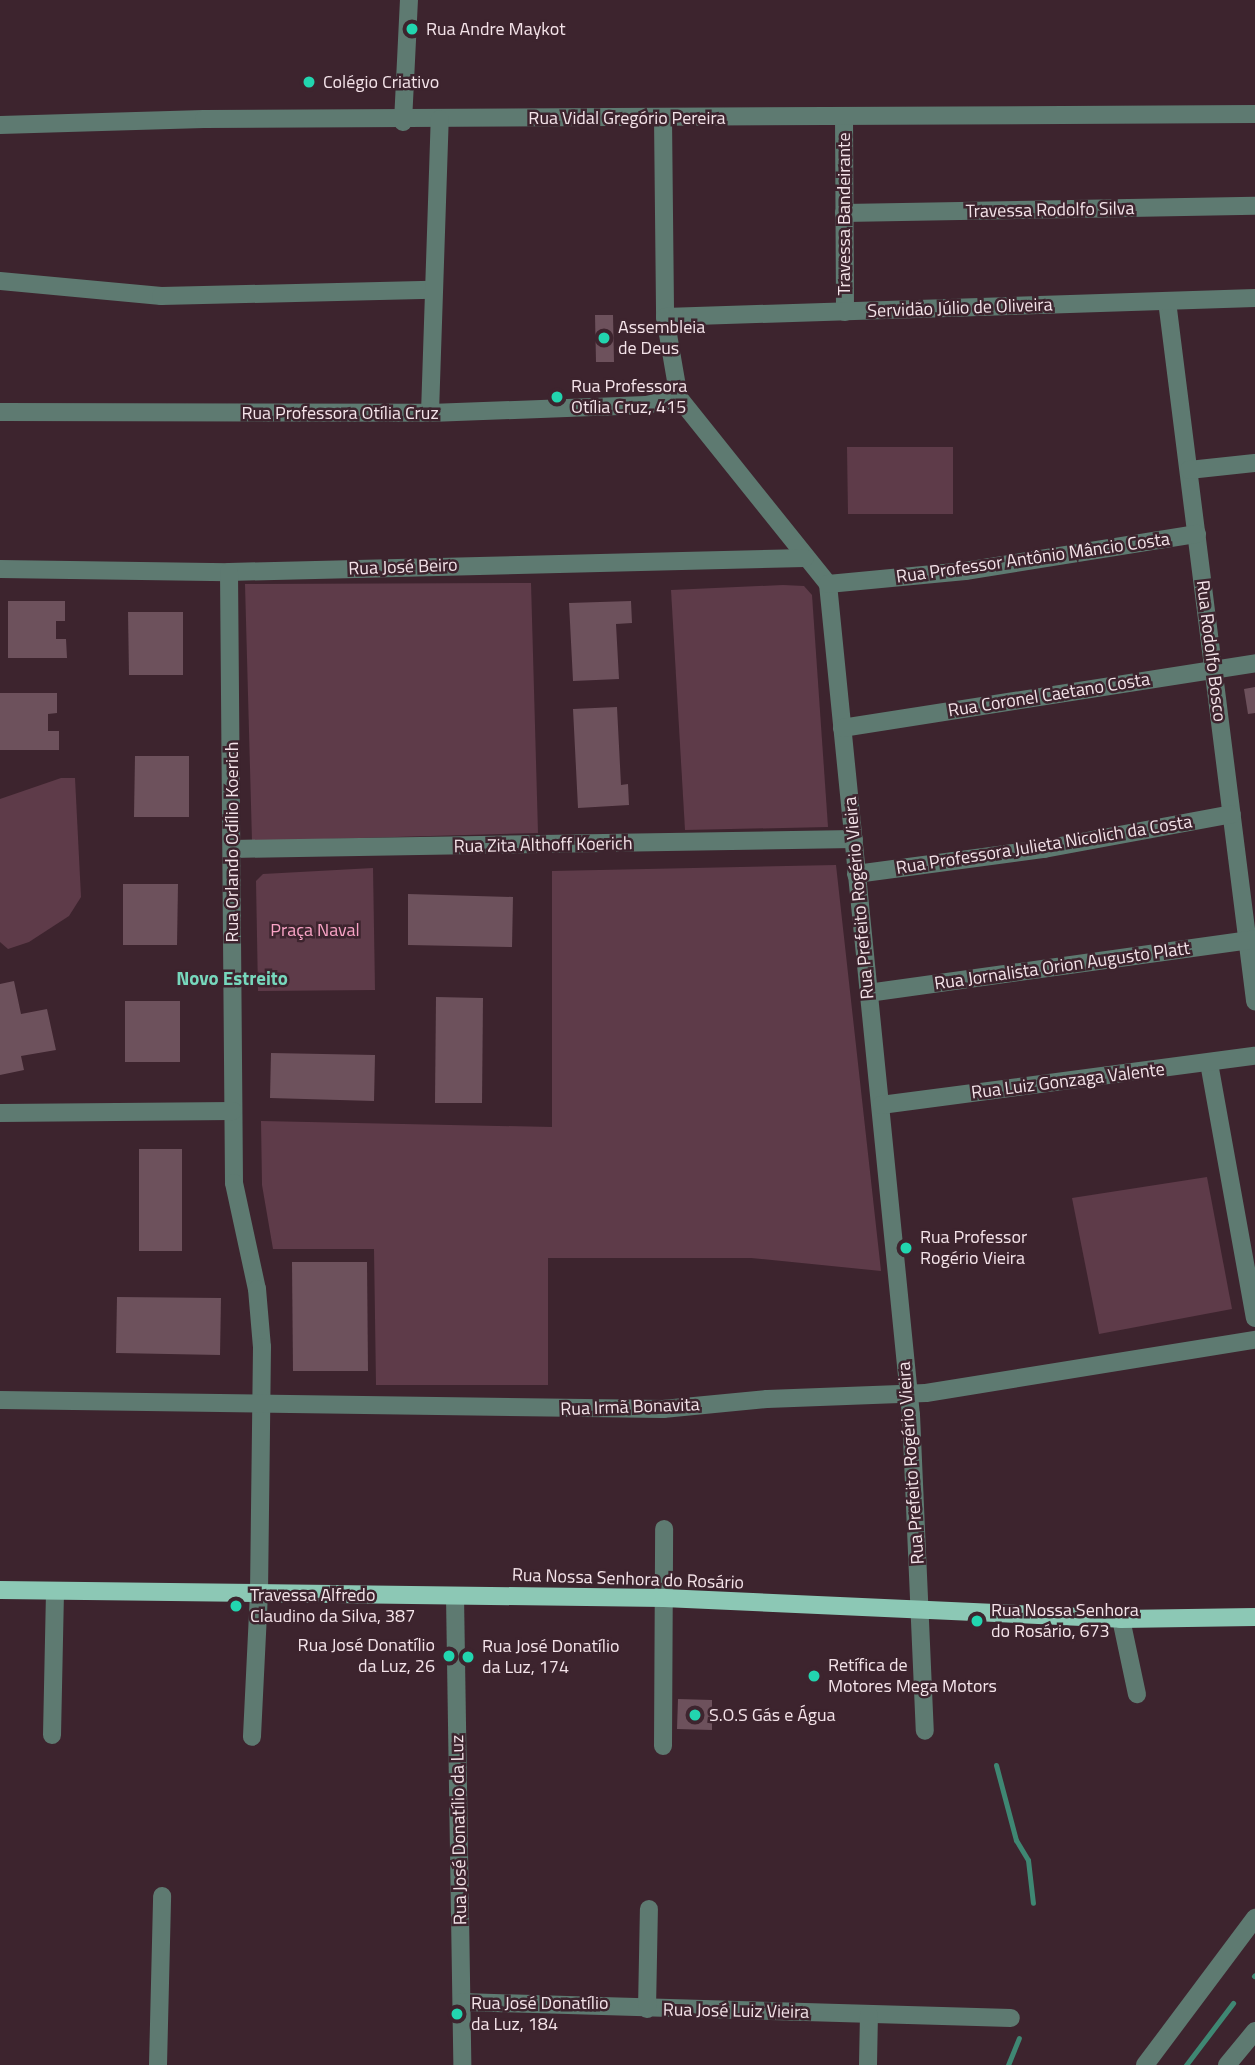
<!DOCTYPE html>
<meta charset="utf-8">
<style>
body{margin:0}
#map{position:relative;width:1255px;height:2065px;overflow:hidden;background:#3d242e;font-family:"Titillium Web",sans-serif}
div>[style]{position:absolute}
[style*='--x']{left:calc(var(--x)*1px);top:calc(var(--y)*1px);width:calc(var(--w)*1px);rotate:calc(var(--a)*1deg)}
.green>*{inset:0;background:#5e3b49}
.stream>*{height:5px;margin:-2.5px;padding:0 2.5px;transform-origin:2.5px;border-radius:2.5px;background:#3f8773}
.building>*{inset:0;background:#6d515c}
.minor>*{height:18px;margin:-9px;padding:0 9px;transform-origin:9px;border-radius:9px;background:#5e7a71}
.major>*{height:18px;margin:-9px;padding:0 9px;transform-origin:9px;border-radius:9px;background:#8cc8b5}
.dots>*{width:19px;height:19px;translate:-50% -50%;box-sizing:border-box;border:4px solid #3d242e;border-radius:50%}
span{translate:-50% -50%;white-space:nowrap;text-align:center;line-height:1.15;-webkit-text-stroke:5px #3d242e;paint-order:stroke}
.poi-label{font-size:18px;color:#f4e3e9}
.left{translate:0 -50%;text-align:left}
.right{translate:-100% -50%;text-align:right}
.street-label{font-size:18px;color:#f4e3e9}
.park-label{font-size:18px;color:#f9a4c6}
.neighbourhood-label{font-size:19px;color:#77d7bc;font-weight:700}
</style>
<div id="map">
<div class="green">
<i style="clip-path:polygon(847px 447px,953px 447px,953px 514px,848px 514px)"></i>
<i style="clip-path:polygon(531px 583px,538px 833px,252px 841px,245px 584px)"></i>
<i style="clip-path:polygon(783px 585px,804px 586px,812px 595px,828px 827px,685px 830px,671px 590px)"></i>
<i style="clip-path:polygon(61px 778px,75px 778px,81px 897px,69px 916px,29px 942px,8px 949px,0 942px,0 799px)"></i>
<i style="clip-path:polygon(836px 865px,881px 1271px,751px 1258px,548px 1258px,548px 1385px,376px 1385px,374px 1249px,273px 1249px,262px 1185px,261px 1121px,552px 1127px,552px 871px)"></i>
<i style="clip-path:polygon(373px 868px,375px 990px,258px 991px,256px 881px,263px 874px)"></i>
<i style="clip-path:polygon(1207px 1177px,1232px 1309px,1099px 1334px,1072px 1198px)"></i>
</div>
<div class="stream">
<i style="--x:996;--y:1765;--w:78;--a:75.1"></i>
<i style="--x:1016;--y:1840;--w:23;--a:59"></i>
<i style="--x:1028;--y:1860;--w:43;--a:83.4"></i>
<i style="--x:1254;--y:1976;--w:1;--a:-45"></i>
<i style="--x:1008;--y:2065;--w:29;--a:-68"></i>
<i style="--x:1186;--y:2065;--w:78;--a:-52.8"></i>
</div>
<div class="building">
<i style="clip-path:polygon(595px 315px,613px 315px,614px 362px,596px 362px)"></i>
<i style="clip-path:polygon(8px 601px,65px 601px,65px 621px,56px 621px,56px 639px,66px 639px,67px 658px,8px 658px)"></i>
<i style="clip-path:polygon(631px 601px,632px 623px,616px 624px,619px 679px,573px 681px,569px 603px)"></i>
<i style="clip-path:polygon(128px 612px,183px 612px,183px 675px,129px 675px)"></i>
<i style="clip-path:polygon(1255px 687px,1255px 713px,1248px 714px,1244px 689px)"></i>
<i style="clip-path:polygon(0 693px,57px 693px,57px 713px,48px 714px,48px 731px,59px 731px,59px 750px,0 750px)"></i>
<i style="clip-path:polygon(617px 707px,621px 785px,628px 784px,629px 805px,578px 808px,573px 709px)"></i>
<i style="clip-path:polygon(135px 756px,189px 756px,189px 817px,134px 817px)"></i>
<i style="clip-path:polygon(123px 884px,178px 884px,177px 945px,123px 945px)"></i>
<i style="clip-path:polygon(408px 894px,513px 897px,512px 947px,408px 945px)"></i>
<i style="clip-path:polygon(14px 981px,21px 1014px,47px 1009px,56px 1050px,21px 1056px,24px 1070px,0 1075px,0 984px)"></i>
<i style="clip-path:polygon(436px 997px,483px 998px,482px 1103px,435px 1103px)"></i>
<i style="clip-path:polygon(125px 1001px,180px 1001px,180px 1062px,125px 1062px)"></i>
<i style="clip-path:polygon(271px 1053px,375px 1055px,374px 1101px,270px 1098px)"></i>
<i style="clip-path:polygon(139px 1149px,182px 1149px,182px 1251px,139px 1251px)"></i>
<i style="clip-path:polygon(292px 1262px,367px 1262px,368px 1371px,293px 1371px)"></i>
<i style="clip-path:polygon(117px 1297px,221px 1298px,220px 1355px,116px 1353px)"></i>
<i style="clip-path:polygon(678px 1699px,712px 1700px,712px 1730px,677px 1729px)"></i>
</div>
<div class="minor">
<i style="--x:844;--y:117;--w:195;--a:89.7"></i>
<i style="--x:663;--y:118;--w:199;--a:89.4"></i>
<i style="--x:665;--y:317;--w:82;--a:80.2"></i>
<i style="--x:679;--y:398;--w:238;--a:51.3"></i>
<i style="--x:828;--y:584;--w:835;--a:84.3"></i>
<i style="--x:911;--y:1415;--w:316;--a:87.5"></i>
<i style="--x:403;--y:122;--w:122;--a:-87.2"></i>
<i style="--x:0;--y:125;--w:204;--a:-1.7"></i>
<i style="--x:204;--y:119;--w:1051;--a:-0.27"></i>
<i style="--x:844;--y:213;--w:411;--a:-1"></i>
<i style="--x:0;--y:281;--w:162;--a:5.3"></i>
<i style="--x:161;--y:296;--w:271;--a:-1.3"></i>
<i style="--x:1167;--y:301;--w:706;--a:82.83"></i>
<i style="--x:665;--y:317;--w:590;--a:-1.84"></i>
<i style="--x:0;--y:412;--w:430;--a:0.1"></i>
<i style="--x:430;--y:413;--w:216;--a:-2.1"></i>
<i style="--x:646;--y:405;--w:34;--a:-12"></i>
<i style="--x:430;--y:413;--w:294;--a:-88.1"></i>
<i style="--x:1189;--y:470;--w:66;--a:-6.1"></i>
<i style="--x:0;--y:569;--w:229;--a:0.8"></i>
<i style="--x:229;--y:572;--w:576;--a:-1.39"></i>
<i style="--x:229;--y:572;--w:611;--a:89.53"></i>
<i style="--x:234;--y:1183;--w:108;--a:77.8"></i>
<i style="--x:257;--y:1289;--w:58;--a:85.1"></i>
<i style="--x:262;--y:1347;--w:246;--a:90.7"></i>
<i style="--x:259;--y:1593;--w:144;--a:92.8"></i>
<i style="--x:828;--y:584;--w:138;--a:-5.4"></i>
<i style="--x:965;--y:571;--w:235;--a:-9.1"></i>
<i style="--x:842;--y:728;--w:418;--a:-8.9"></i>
<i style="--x:232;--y:849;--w:622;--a:-0.92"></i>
<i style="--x:856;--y:874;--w:190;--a:-7.6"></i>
<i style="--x:1044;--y:849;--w:191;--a:-10.5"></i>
<i style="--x:868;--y:993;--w:391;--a:-7.9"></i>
<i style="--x:1209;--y:1063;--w:259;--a:79.8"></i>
<i style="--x:881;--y:1105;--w:377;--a:-7.5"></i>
<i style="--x:0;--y:1113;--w:233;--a:-0.5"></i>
<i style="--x:0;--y:1400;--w:663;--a:0.78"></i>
<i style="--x:663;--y:1409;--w:104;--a:-5.5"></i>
<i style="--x:767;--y:1399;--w:159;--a:-2.2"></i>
<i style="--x:926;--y:1393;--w:333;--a:-9.2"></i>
<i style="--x:455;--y:1596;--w:469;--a:89.1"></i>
<i style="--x:1121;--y:1619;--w:77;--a:78"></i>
<i style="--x:52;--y:1735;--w:144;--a:-88.8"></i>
<i style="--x:663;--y:1746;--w:217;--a:-89.7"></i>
<i style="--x:462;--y:2002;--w:549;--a:1.67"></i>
<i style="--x:647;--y:2009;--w:100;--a:-88.9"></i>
<i style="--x:158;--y:2065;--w:169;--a:-88.6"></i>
<i style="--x:868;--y:2065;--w:50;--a:-88.9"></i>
<i style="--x:1145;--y:2065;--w:184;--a:-53.2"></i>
<i style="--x:1227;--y:2065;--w:44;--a:-50.5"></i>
</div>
<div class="major">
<i style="--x:0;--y:1590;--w:664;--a:0.69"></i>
<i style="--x:664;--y:1598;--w:457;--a:2.6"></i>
<i style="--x:1121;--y:1619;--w:134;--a:-0.9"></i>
</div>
<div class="dots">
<i style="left:412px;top:29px;background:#22d5af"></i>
<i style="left:309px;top:82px;background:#22d5af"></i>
<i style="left:604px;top:338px;background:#22d5af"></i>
<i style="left:557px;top:397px;background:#22d5af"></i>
<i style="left:906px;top:1248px;background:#22d5af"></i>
<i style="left:236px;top:1606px;background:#22d5af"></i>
<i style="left:977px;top:1621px;background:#22d5af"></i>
<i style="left:449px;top:1656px;background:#22d5af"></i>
<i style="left:468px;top:1657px;background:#22d5af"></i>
<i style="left:814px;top:1676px;background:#22d5af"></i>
<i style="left:695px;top:1715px;background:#22d5af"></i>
<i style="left:457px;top:2014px;background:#22d5af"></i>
</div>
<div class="poi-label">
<span class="left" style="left:426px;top:29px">Rua Andre Maykot</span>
<span class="left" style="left:323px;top:82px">Colégio Criativo</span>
<span class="left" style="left:618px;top:338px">Assembleia<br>de Deus</span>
<span class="left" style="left:571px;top:397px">Rua Professora<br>Otília Cruz, 415</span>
<span class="left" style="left:920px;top:1248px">Rua Professor<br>Rogério Vieira</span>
<span class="left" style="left:250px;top:1606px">Travessa Alfredo<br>Claudino da Silva, 387</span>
<span class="left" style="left:991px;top:1621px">Rua Nossa Senhora<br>do Rosário, 673</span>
<span class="right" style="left:435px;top:1656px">Rua José Donatílio<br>da Luz, 26</span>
<span class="left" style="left:482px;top:1657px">Rua José Donatílio<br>da Luz, 174</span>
<span class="left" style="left:828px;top:1676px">Retífica de<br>Motores Mega Motors</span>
<span class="left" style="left:709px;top:1715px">S.O.S Gás e Água</span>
<span class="left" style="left:471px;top:2014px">Rua José Donatílio<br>da Luz, 184</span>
</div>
<div class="street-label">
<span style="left:627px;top:118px">Rua Vidal Gregório Pereira</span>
<span style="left:1050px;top:210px;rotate:-1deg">Travessa Rodolfo Silva</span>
<span style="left:844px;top:214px;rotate:-90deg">Travessa Bandeirante</span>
<span style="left:960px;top:308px;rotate:-2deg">Servidão Júlio de Oliveira</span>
<span style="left:340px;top:413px">Rua Professora Otília Cruz</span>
<span style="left:1033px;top:558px;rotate:-8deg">Rua Professor Antônio Mâncio Costa</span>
<span style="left:403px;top:567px;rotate:-2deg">Rua José Beiro</span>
<span style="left:1211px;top:651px;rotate:83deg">Rua Rodolfo Bosco</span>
<span style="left:1049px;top:695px;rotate:-9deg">Rua Coronel Caetano Costa</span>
<span style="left:232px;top:842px;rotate:-90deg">Rua Orlando Odílio Koerich</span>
<span style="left:543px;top:845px;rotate:-1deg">Rua Zita Althoff Koerich</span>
<span style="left:1044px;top:845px;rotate:-9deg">Rua Professora Julieta Nicolich da Costa</span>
<span style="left:859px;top:898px;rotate:-95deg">Rua Prefeito Rogério Vieira</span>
<span style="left:1062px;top:966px;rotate:-8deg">Rua Jornalista Orion Augusto Platt</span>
<span style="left:1068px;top:1081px;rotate:-7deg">Rua Luiz Gonzaga Valente</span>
<span style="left:630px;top:1407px;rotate:-2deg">Rua Irmã Bonavita</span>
<span style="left:911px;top:1463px;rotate:-94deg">Rua Prefeito Rogério Vieira</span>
<span style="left:628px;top:1579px;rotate:2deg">Rua Nossa Senhora do Rosário</span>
<span style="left:459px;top:1830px;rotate:-91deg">Rua José Donatílio da Luz</span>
<span style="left:736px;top:2011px;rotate:1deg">Rua José Luiz Vieira</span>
</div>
<div class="park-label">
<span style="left:315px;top:930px">Praça Naval</span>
</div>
<div class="neighbourhood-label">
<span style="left:232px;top:978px">Novo Estreito</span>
</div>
</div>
